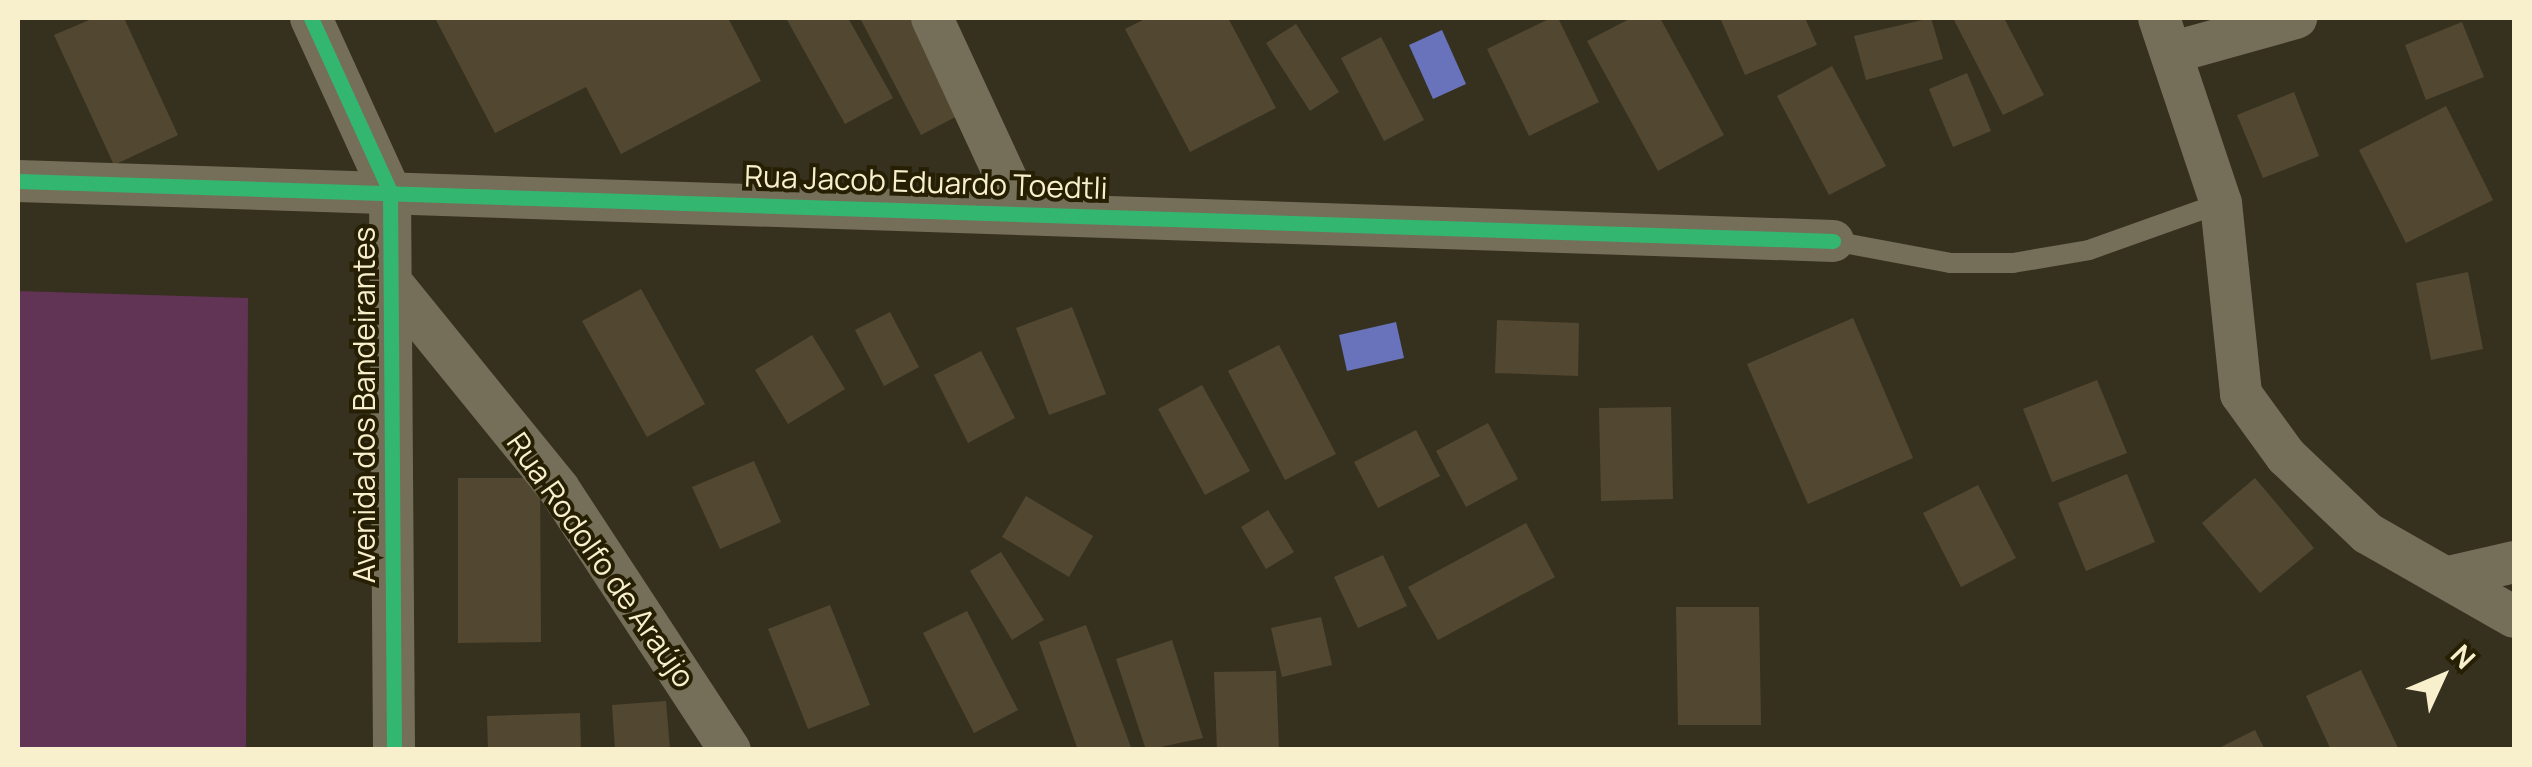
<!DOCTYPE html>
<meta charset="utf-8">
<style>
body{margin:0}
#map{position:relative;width:2532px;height:767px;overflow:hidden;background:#36311e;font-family:Manrope,sans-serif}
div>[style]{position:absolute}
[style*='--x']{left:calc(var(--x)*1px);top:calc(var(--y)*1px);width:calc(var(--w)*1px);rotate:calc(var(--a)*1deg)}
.green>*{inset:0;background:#613355}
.water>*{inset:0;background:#6873bb}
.building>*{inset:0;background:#524832}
.lane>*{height:20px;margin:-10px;padding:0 10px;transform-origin:10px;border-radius:10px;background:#756f59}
.street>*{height:42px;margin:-21px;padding:0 21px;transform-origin:21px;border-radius:21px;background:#756f59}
.cycleway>*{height:15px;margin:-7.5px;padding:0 7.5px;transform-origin:7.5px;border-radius:7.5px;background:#33b770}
span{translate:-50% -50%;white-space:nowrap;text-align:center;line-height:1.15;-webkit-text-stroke:8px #261f03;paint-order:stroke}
.street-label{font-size:30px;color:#f8efcd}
.frame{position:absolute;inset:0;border:20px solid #f8efcd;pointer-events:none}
.north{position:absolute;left:2392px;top:627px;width:100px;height:100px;-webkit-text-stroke:8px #261f03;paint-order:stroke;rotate:46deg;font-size:28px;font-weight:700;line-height:40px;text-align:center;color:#f8efcd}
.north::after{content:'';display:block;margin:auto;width:35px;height:45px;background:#f8efcd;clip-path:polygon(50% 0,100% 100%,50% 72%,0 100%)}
</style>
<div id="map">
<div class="green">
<i style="clip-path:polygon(18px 291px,248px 298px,246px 749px,18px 749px)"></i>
</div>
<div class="water">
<i style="clip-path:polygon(1442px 30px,1466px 84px,1433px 99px,1409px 45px)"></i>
<i style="clip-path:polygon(1396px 322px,1404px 358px,1347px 371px,1339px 335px)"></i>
</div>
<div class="building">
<i style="clip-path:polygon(94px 18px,124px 18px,178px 135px,114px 165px,54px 35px)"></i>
<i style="clip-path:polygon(435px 18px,728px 18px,761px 81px,621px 154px,586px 87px,495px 133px)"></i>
<i style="clip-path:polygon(786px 18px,848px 18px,893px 98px,845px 124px)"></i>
<i style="clip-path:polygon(860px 18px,916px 18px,965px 112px,921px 135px)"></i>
<i style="clip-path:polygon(1147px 18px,1228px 18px,1276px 108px,1190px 152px,1125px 29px)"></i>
<i style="clip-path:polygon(1551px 18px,1558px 18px,1599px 102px,1529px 136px,1487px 49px)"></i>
<i style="clip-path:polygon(1631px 18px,1660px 18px,1724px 135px,1658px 171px,1587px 41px)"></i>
<i style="clip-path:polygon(1720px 18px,1805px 18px,1817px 45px,1745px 75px)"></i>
<i style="clip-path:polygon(1931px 18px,1943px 59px,1866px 80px,1854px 36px)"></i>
<i style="clip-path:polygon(1953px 18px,2004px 18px,2044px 95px,2003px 115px)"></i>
<i style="clip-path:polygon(2462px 22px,2484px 77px,2426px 100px,2405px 45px)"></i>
<i style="clip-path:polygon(1296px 24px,1339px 92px,1310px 111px,1266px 43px)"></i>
<i style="clip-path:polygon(1381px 37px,1424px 120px,1384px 141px,1341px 58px)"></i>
<i style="clip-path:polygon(1832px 66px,1886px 166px,1829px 195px,1777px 96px)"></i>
<i style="clip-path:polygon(1967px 73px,1991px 131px,1953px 147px,1929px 89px)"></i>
<i style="clip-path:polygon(2294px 92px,2319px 156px,2263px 178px,2237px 115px)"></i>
<i style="clip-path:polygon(2446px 106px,2493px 200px,2406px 243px,2359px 150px)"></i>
<i style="clip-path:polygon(2468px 272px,2483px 349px,2431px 360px,2416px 283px)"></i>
<i style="clip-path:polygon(641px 289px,705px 404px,647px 437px,582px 321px)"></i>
<i style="clip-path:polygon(1072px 307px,1106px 394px,1049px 415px,1016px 328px)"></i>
<i style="clip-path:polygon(890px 312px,919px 367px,884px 386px,855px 330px)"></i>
<i style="clip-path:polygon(1853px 318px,1913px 458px,1808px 504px,1747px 364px)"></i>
<i style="clip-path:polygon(1497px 320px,1579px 323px,1578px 376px,1495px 373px)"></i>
<i style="clip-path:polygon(812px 335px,845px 389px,788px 424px,755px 370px)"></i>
<i style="clip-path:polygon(1279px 345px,1336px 454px,1285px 480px,1228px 371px)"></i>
<i style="clip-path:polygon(981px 351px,1015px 418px,968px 443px,934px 375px)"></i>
<i style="clip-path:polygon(2097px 380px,2127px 453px,2052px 482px,2023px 409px)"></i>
<i style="clip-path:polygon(1202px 385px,1250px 471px,1205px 495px,1158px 409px)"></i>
<i style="clip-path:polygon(1671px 407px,1673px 499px,1601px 501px,1599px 408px)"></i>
<i style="clip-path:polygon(1488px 423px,1518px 479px,1466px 507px,1436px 451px)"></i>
<i style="clip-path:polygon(1416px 430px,1440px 476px,1378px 508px,1354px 462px)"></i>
<i style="clip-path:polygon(754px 461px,781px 522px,720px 549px,692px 487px)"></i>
<i style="clip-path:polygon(2127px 474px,2155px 542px,2086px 571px,2058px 503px)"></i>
<i style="clip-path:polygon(458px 478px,540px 478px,541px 642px,458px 643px)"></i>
<i style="clip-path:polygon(2255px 478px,2314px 548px,2260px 593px,2202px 523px)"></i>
<i style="clip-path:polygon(1978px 485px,2016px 558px,1961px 587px,1923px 513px)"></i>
<i style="clip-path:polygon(1026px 496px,1093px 536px,1069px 577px,1002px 537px)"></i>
<i style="clip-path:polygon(1268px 510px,1294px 552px,1266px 569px,1241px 527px)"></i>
<i style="clip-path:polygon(1526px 523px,1555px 577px,1438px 640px,1408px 587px)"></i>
<i style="clip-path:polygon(1001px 552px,1044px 620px,1012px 640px,970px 571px)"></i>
<i style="clip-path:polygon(1383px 555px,1407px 606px,1358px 628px,1334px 577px)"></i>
<i style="clip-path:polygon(830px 605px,870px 705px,808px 729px,768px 629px)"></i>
<i style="clip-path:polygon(1676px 607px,1759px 607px,1761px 725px,1678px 725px)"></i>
<i style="clip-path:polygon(967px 611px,1018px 710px,974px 733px,923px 633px)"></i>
<i style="clip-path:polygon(1321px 617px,1332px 665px,1282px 677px,1271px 628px)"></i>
<i style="clip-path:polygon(1086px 625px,1132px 750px,1078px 750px,1039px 642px)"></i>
<i style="clip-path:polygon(1172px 640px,1203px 738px,1146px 750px,1116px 659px)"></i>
<i style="clip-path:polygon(2361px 670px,2399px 750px,2331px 750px,2306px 696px)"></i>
<i style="clip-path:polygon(1276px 671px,1279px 750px,1217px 750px,1214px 672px)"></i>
<i style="clip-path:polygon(666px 701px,670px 750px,615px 750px,612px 705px)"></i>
<i style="clip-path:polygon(580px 713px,581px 750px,488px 750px,487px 716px)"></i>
<i style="clip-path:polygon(2255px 730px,2265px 750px,2215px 750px)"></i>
</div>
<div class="lane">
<i style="--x:1833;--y:241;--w:119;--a:10.6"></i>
<i style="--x:1950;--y:263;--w:63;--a:0"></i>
<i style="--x:2013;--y:263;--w:77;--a:-9.7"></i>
<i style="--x:2089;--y:250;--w:140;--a:-19.6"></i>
</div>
<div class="street">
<i style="--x:311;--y:18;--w:190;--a:65.5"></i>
<i style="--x:390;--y:191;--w:559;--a:89.59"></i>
<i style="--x:932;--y:18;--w:215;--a:65.2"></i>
<i style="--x:2159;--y:18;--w:195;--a:71.5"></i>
<i style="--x:2221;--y:203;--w:192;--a:84"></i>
<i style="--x:2241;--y:394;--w:77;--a:54"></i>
<i style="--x:2286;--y:456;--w:112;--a:43.5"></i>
<i style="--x:2367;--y:533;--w:169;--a:29.7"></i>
<i style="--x:2174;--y:52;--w:127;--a:-15.6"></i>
<i style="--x:18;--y:181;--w:1816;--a:1.89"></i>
<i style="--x:391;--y:282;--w:267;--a:50.9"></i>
<i style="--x:559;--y:489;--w:312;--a:56.8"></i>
<i style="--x:2449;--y:577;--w:67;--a:-13"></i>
</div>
<div class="cycleway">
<i style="--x:311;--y:18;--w:190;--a:65.5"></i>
<i style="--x:390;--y:191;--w:559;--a:89.59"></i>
<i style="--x:18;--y:181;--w:1816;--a:1.89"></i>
</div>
<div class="street-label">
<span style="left:926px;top:182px;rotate:2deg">Rua Jacob Eduardo Toedtli</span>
<span style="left:364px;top:405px;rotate:-90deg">Avenida dos Bandeirantes</span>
<span style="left:601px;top:560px;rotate:55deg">Rua Rodolfo de Araújo</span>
</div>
<div class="frame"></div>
<div class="north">N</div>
</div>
